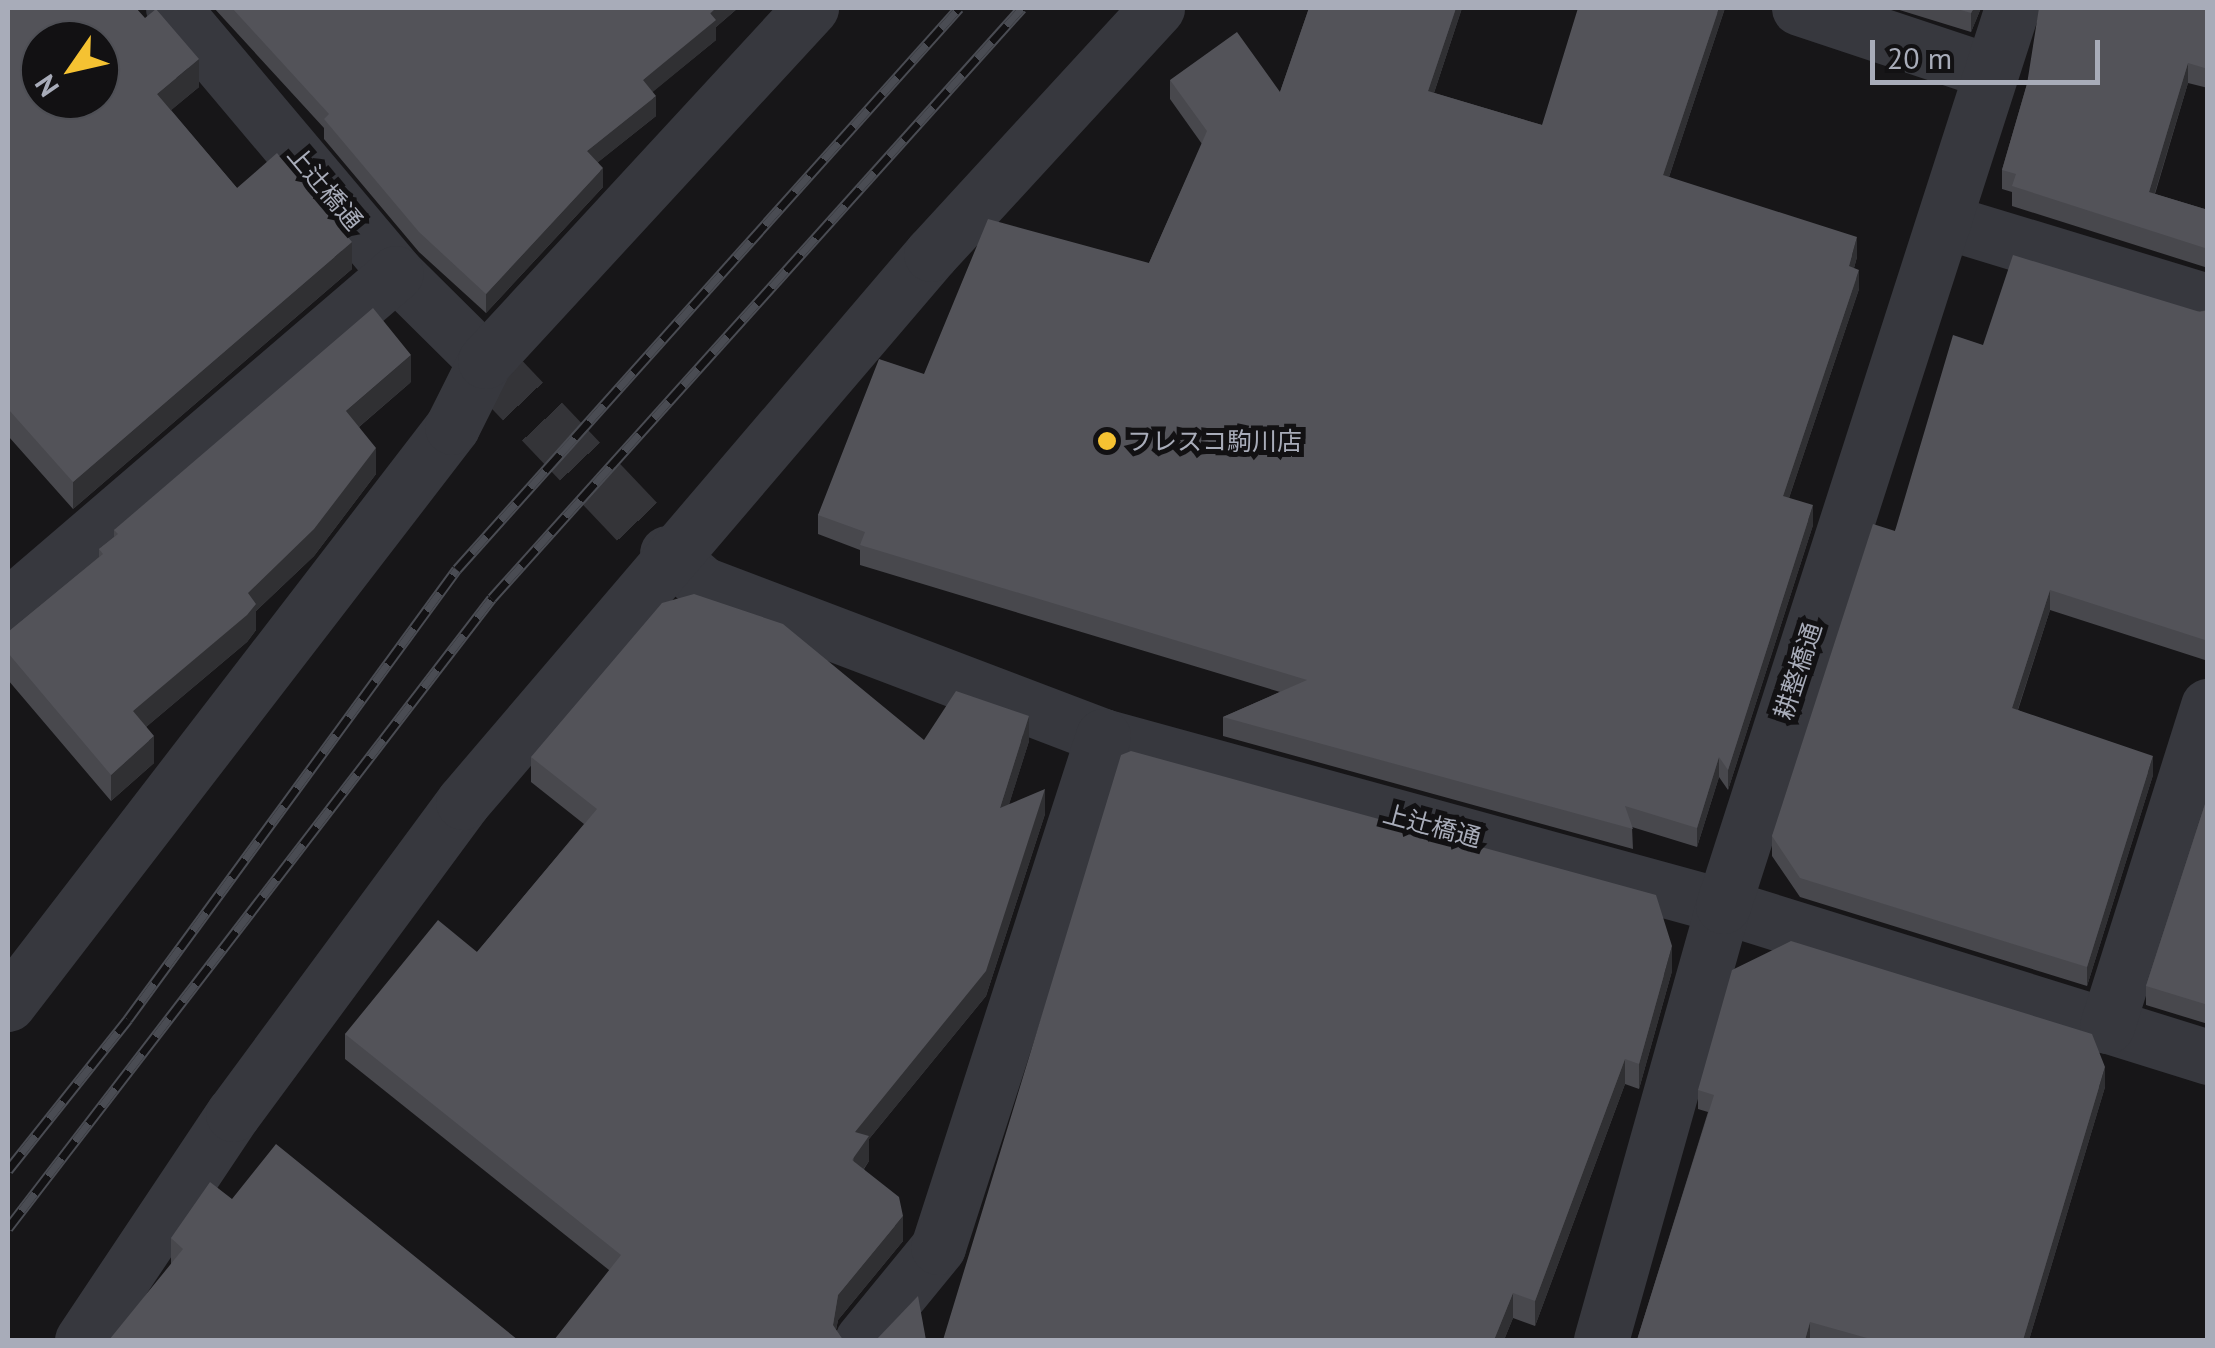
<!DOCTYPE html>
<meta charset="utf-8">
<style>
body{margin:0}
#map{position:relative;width:2215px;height:1348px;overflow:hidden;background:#171618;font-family:"PT Sans","Noto Sans JP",sans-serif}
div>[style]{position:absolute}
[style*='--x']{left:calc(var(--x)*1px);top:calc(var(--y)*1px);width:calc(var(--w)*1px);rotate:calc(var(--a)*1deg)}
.minor-tunnel>*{height:55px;margin-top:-27.5px;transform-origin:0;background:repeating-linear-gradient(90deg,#343438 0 55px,transparent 0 83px)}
.minor>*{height:55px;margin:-27.5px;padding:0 27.5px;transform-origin:27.5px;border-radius:27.5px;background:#37383e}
.rail>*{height:11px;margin-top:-5.5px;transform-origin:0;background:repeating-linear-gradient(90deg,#121113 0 22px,#4a4c53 0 44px);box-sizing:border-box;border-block:2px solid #4a4c53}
.wall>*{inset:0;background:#48484d}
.shaded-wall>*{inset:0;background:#303033}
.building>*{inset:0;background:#535359}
.dots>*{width:28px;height:28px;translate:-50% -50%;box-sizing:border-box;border:5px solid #121113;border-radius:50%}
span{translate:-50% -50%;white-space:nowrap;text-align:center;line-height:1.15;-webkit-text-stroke:10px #121113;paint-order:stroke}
.street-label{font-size:25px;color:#a8acb9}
.poi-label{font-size:25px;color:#a8acb9}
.left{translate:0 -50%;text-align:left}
.frame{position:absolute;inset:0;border:10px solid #a8acb9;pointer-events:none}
.north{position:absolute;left:20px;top:20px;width:100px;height:100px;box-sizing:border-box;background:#121113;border:2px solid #4e4f55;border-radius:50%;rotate:236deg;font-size:28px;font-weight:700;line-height:40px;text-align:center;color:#a8acb9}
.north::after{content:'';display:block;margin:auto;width:35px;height:45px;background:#f5c232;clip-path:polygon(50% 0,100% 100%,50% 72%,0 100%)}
.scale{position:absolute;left:1870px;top:40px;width:230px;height:45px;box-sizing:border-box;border:5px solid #a8acb9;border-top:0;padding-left:12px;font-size:30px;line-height:35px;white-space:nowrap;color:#a8acb9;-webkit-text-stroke:8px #121113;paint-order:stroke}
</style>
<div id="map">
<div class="minor-tunnel">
<i style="--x:485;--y:361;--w:265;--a:46.5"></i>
</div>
<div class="minor">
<i style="--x:173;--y:8;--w:346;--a:49.9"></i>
<i style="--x:396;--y:273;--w:125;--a:44.7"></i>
<i style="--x:1799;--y:8;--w:202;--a:18.4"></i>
<i style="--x:1944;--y:221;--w:276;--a:16.9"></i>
<i style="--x:667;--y:553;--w:48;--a:40.7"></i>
<i style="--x:703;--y:584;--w:428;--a:20.8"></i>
<i style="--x:1103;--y:736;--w:643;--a:15.33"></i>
<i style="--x:1723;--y:906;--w:508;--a:17.29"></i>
<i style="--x:8;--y:606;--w:511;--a:-40.64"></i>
<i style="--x:8;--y:1004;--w:728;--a:-52.42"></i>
<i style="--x:452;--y:427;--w:74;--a:-63.4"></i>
<i style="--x:485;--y:361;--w:481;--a:-47.3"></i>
<i style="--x:2107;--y:1026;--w:336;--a:-72.5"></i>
<i style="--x:82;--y:1340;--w:272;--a:-56.3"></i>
<i style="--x:233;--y:1114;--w:388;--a:-53.6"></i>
<i style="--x:463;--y:802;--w:721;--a:-49.5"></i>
<i style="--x:931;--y:254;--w:334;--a:-47.4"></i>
<i style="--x:862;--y:1340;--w:120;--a:-50.7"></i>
<i style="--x:938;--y:1247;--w:537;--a:-72.1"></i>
<i style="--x:1601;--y:1340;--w:451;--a:-74.3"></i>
<i style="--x:1723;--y:906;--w:943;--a:-72.16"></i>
</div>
<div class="rail">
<i style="--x:8;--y:1170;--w:193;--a:-51.5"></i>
<i style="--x:128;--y:1019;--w:557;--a:-53.83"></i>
<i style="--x:457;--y:569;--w:753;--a:-48.18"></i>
<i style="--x:8;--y:1228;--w:794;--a:-52.47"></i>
<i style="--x:492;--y:598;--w:793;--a:-48.07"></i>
</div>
<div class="wall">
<i style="clip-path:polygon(8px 8px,199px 87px,171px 110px,237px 188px,352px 269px,73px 509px,9px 437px,8px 439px)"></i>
<i style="clip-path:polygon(214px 8px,738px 8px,716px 27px,716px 40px,652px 92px,656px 116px,598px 162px,603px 187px,486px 313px,419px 252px,324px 139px,324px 128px)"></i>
<i style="clip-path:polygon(1309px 8px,1462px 8px,1434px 93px,1542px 125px,1725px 8px,1669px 177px,1857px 257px,1854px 268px,1859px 289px,1789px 498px,1813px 525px,1728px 790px,1719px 777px,1697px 847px,1632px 827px,1633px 849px,1223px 736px,1223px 717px,1280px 692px,860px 565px,860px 550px,818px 534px,818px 515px,924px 374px,1149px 263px,1202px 144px,1170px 99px,1170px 80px,1280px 92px)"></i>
<i style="clip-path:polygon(1893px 8px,1981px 8px,1971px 32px)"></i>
<i style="clip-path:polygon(2208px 8px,2208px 88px,2188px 83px,2155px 194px,2208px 210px,2208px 268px,2012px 206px,2012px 192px,2002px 189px,2002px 170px,2027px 84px)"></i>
<i style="clip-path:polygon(2208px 310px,2208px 661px,2050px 610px,2018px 710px,2153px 775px,2087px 986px,1800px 897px,1772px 856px,1772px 836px,1895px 531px,1983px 345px)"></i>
<i style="clip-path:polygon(411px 382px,359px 427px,376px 474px,314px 556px,256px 611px,256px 630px,247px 642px,146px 727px,154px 763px,111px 801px,8px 680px,8px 632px,99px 557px,99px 549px,114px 537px,114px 530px)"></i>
<i style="clip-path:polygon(924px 740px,1029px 741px,1009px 804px,1045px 814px,986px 996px,869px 1139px,869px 1161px,864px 1169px,903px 1241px,838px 1320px,836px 1330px,843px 1340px,609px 1270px,345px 1059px,345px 1034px,477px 952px,584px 824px,531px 782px,531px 757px)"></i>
<i style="clip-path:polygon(2208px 795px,2208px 1024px,2146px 1005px,2146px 986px)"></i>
<i style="clip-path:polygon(1672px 971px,1639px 1089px,1625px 1084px,1535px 1326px,1513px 1318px,1504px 1340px,943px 1340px)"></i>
<i style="clip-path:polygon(2105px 1087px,2029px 1340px,1637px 1340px,1708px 1112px,1698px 1109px,1698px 1090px)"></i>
<i style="clip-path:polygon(232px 1199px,518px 1340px,171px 1264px,171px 1238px)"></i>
</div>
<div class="shaded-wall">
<i style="clip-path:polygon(716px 8px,738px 8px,716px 27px,716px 40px,643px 100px,643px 80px)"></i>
<i style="clip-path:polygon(1456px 8px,1462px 8px,1428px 111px,1428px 91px)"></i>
<i style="clip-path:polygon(1719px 8px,1725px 8px,1663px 195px,1663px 175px)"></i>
<i style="clip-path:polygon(1974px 8px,1981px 8px,1971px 32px,1971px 13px)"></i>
<i style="clip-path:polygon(199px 59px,199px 87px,157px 122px,157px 94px)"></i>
<i style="clip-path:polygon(2188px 63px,2188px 83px,2149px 212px,2149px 192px)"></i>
<i style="clip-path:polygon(656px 96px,656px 116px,587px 171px,587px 151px)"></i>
<i style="clip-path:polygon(603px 168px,603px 187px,486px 313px,486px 294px)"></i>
<i style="clip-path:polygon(1857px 237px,1857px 257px,1849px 286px,1849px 266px)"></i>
<i style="clip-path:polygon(352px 242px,352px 269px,73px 509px,73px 482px)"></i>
<i style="clip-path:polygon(1859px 270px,1859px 289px,1783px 516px,1783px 496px)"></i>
<i style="clip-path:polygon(411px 355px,411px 382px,346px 438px,346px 411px)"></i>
<i style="clip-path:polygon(9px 410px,9px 437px,8px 439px,8px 411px)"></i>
<i style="clip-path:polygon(376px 448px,376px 474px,314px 556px,256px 611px,256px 630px,247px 642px,133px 738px,133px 711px)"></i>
<i style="clip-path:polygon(1813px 505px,1813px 525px,1728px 790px,1728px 770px)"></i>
<i style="clip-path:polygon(2050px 590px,2050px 610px,2012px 727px,2012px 708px)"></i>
<i style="clip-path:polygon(1029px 716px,1029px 741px,1000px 833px,1000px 808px)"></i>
<i style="clip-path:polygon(154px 736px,154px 763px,111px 801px,111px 775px)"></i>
<i style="clip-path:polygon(2153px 756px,2153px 775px,2087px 986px,2087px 967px)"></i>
<i style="clip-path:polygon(1719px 757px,1719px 777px,1697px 847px,1697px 828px)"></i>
<i style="clip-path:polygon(1045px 789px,1045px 814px,986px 996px,869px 1139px,869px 1161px,852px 1185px,855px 1132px)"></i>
<i style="clip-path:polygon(1672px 946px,1672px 971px,1639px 1089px,1639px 1064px)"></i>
<i style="clip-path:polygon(1625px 1059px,1625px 1084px,1535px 1326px,1535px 1301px)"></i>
<i style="clip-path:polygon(2105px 1067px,2105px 1087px,2029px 1340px,2023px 1340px)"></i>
<i style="clip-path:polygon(903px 1216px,903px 1241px,838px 1320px,834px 1340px,833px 1325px,838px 1295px)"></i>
<i style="clip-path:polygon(1513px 1293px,1513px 1318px,1504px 1340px,1494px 1340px)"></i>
<i style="clip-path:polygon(1810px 1322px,1810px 1340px,1805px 1340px)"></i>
</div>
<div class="building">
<i style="clip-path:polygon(evenodd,8px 8px,136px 8px,145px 18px,156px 9px,199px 59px,157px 94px,237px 188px,277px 153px,352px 242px,73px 482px,9px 410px,8px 411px,8px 8px,40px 40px,100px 40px,100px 100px,40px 100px,40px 40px)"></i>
<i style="clip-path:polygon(232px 8px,716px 8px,710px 13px,716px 20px,643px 80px,656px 96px,587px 151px,603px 168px,486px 294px,419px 232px,324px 119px,329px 114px)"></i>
<i style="clip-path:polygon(1309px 8px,1456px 8px,1428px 91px,1542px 125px,1578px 8px,1719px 8px,1663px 175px,1857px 237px,1849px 266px,1859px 270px,1783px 496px,1813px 505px,1728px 770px,1719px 757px,1697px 828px,1625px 806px,1633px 829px,1223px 717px,1307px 680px,860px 545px,865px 532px,818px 515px,879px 359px,924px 374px,988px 219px,1149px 263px,1207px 131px,1170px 80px,1237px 32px,1280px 92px)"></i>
<i style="clip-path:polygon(1954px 8px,1974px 8px,1971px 13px)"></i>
<i style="clip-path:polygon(2039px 8px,2208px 8px,2208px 69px,2188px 63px,2149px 192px,2208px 210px,2208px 249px,2012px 186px,2016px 174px,2002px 170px,2027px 84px)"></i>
<i style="clip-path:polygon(2013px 255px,2200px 312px,2208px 310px,2208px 641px,2050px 590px,2012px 708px,2153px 756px,2087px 967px,1800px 878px,1772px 836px,1873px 524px,1895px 531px,1953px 335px,1983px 345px)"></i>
<i style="clip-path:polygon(373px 308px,411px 355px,346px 411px,376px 448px,314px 529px,248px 593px,256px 604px,247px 615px,133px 711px,154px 736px,111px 775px,8px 653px,8px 632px,103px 554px,99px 549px,118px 534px,114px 530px)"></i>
<i style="clip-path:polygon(694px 594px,783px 624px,924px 740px,956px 691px,1029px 716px,1000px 808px,1045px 789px,986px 971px,855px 1132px,869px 1136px,852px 1160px,899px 1197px,903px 1216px,838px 1295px,833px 1325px,843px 1340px,848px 1340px,554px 1340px,621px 1255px,345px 1034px,438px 920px,477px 952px,597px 809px,531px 757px,662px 603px)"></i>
<i style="clip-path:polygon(1131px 751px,1656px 895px,1672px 946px,1639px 1064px,1625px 1059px,1535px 1301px,1513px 1293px,1494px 1340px,943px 1340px,1121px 755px)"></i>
<i style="clip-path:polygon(2208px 795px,2208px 1005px,2146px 986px)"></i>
<i style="clip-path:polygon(1791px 941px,2092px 1034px,2105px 1067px,2023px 1340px,1874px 1340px,1810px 1322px,1805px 1340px,1637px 1340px,1714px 1095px,1698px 1090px,1732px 970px)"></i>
<i style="clip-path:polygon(276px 1144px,518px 1340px,109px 1340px,183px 1249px,171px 1238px,210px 1182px,232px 1199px)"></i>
<i style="clip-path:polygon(918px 1296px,926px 1340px,876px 1340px)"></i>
</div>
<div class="dots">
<i style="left:1107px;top:441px;background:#f5c232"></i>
</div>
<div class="street-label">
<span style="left:325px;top:188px;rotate:50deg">上辻橋通</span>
<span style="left:1798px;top:671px;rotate:-72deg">耕整橋通</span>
<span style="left:1432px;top:826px;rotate:15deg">上辻橋通</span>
</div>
<div class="poi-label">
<span class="left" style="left:1127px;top:441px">フレスコ駒川店</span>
</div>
<div class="frame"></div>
<div class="north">N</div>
<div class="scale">20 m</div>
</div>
